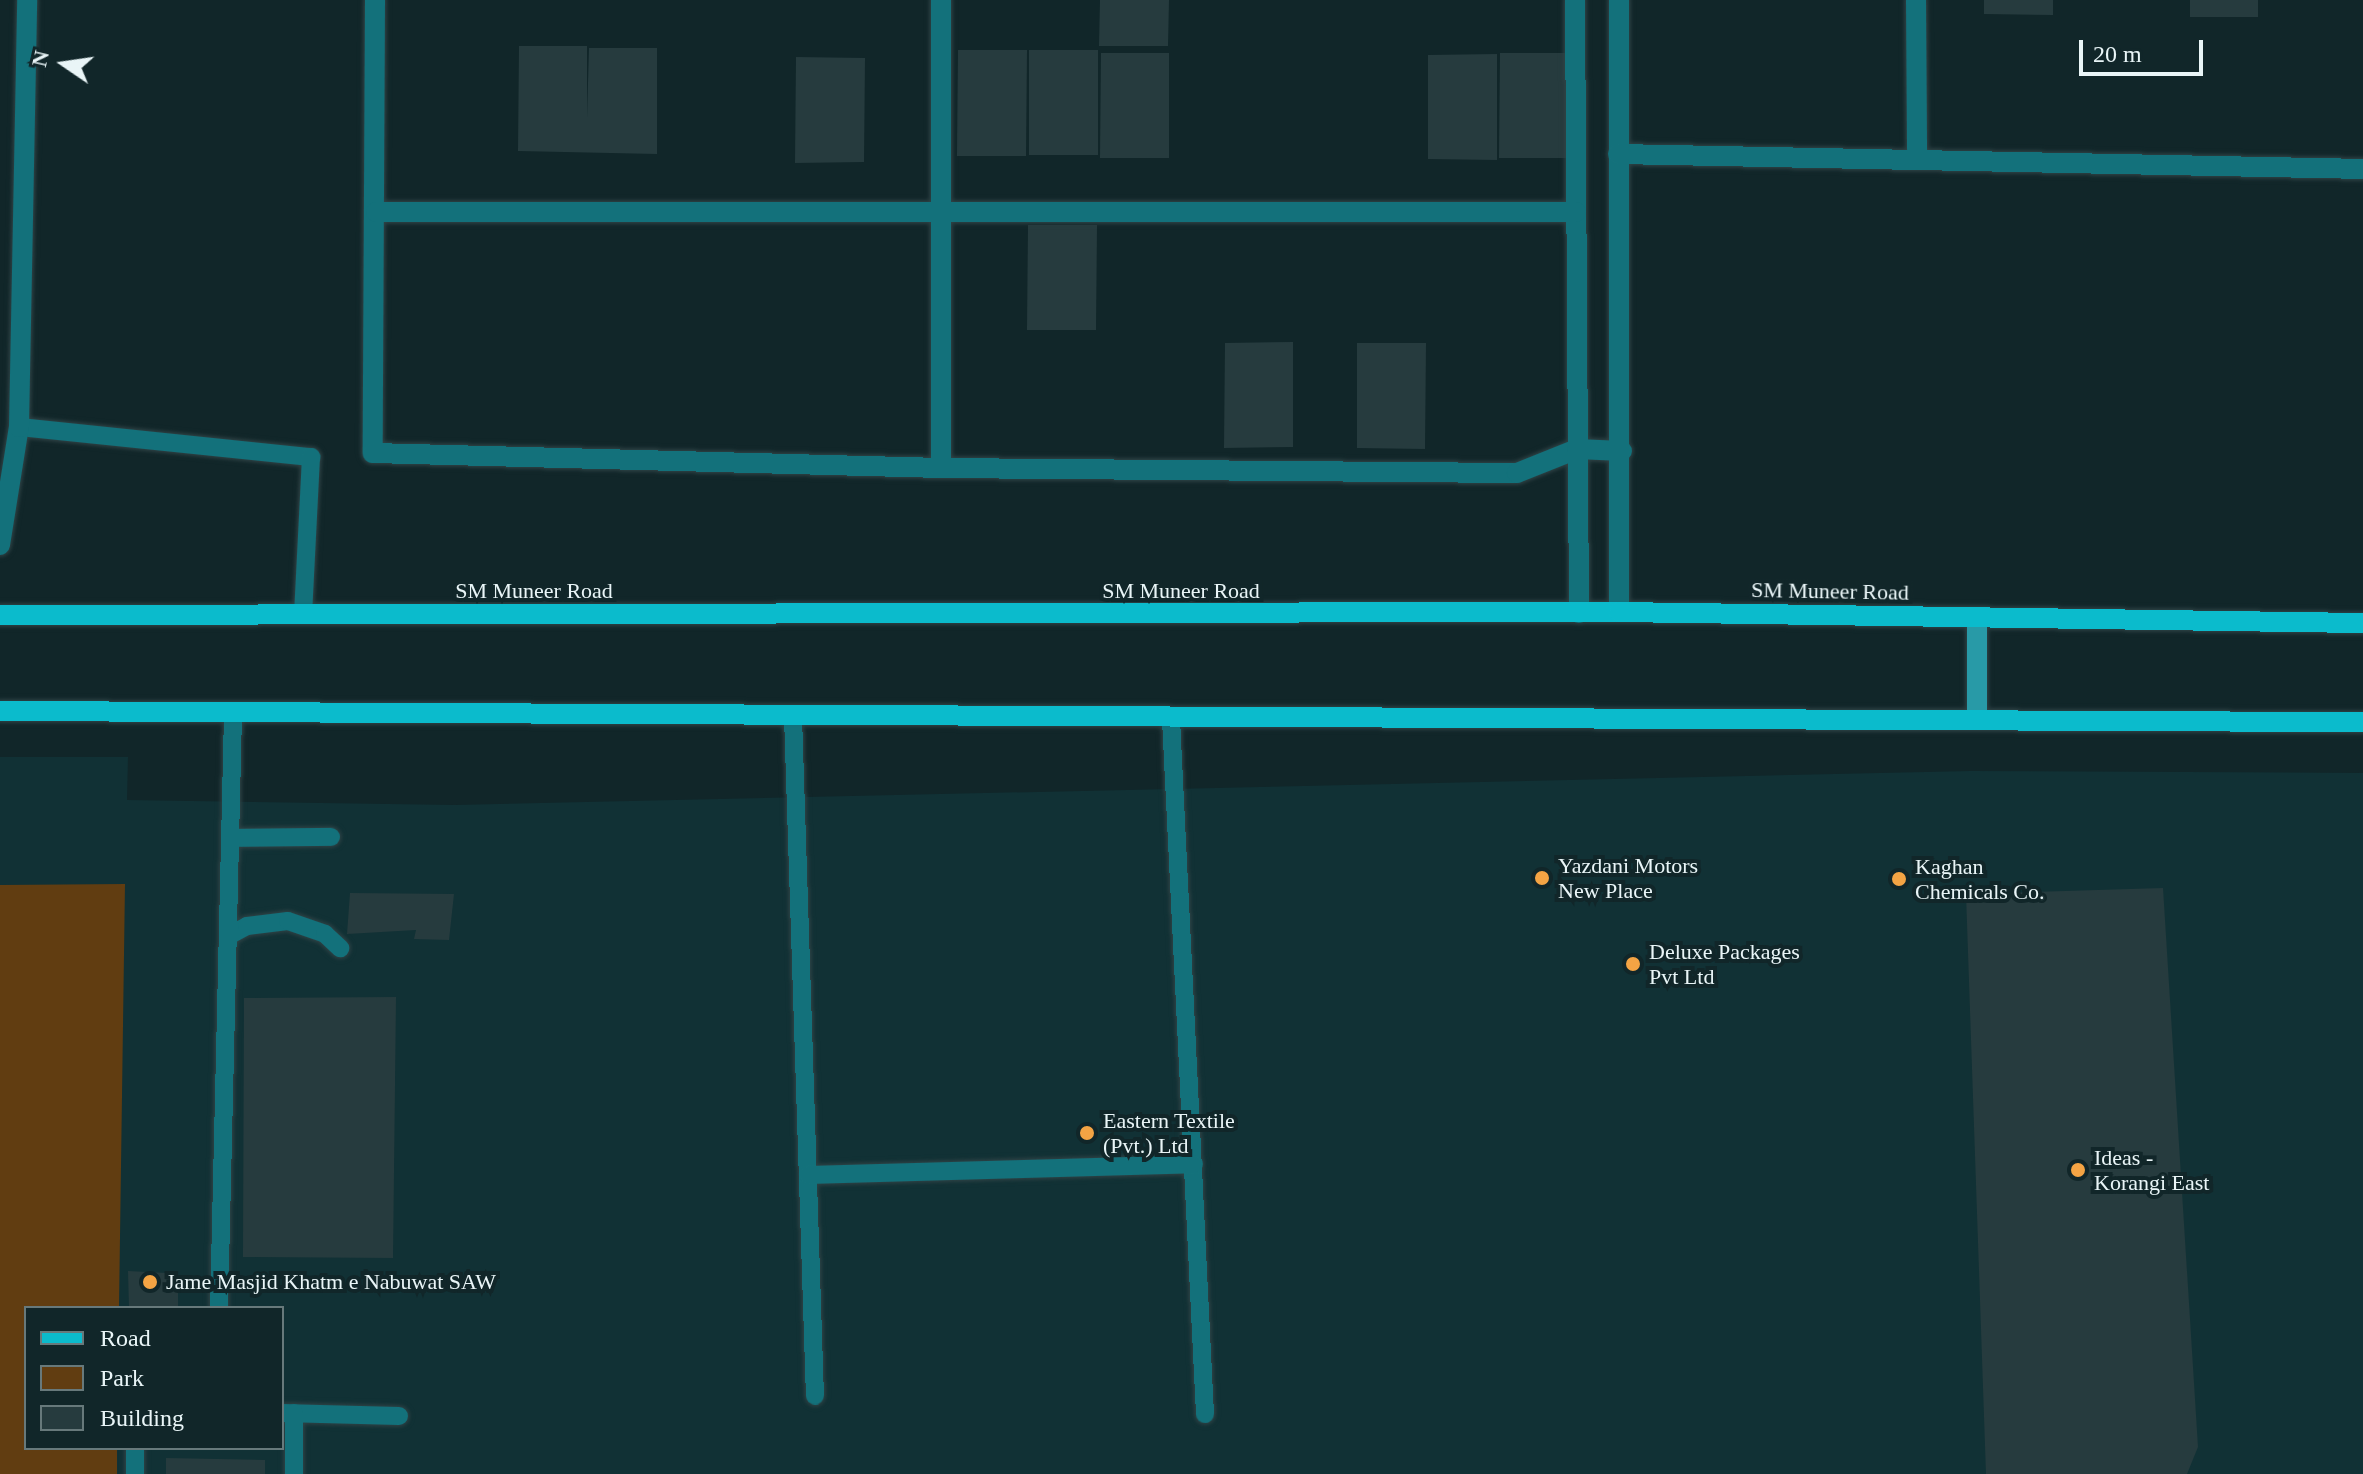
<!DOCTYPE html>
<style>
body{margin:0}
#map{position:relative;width:2363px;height:1474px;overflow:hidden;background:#112629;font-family:"Times New Roman",serif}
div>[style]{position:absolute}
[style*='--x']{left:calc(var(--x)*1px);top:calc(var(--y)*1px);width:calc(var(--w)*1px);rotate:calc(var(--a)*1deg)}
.built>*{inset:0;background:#113135}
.green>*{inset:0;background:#613d11}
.building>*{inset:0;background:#263b3e}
.roads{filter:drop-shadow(0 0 2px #2f4346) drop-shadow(0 0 2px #2f4346)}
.service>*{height:18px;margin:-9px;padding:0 9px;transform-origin:9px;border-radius:9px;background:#13717b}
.minor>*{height:20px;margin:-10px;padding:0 10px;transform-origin:10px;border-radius:10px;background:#13717b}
.secondary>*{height:20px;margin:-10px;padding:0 10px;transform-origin:10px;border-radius:10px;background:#289aa7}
.primary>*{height:20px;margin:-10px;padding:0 10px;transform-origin:10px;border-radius:10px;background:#0bbbcc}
.dots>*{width:22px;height:22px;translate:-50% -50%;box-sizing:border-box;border:4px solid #112629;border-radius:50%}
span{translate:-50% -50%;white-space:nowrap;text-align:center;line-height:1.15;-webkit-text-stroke:8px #112629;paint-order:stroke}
.street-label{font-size:22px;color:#e9f5f7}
.poi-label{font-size:22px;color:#e9f5f7}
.left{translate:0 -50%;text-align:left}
.legend{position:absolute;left:24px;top:1306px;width:260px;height:144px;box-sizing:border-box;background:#112629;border:2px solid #67797b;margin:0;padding:10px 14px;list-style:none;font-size:24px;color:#e9f5f7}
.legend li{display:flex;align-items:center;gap:16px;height:40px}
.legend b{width:40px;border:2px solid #67797b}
.north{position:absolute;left:24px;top:24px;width:80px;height:80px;-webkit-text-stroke:6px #112629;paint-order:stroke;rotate:283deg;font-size:22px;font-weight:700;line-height:32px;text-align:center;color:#e9f5f7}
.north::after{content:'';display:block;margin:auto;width:28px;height:36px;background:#e9f5f7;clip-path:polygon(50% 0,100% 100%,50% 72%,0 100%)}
.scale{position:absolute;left:2079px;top:40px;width:124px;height:36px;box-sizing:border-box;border:4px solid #e9f5f7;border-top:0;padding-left:10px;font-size:24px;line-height:28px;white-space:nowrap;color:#e9f5f7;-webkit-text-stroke:6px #112629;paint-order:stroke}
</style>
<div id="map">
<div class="built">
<i style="clip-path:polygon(evenodd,0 757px,128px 757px,127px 800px,455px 805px,1971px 771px,2363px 773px,2363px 1474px,0 1474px,0 757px,26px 1308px,282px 1308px,282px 1448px,26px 1448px,26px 1308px)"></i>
</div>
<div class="green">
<i style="clip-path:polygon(125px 884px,119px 1308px,26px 1308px,26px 1448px,117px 1448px,117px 1474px,0 1474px,0 885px)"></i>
</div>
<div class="building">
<i style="clip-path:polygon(1100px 0,1169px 0,1168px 46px,1099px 46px)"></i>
<i style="clip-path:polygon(1984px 0,2053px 0,2053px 15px,1984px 14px)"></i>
<i style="clip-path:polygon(2190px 0,2258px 0,2258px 17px,2190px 17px)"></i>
<i style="clip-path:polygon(519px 46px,587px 46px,587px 118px,589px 48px,657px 48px,657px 154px,518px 151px)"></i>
<i style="clip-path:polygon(958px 50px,1027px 50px,1026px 156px,957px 156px)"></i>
<i style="clip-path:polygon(1029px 50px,1098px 50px,1098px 155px,1029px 155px)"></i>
<i style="clip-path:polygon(1101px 53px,1169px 53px,1169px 158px,1100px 158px)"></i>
<i style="clip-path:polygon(1500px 53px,1569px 53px,1568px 158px,1499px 158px)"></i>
<i style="clip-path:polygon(1497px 54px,1497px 160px,1428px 159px,1428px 55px)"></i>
<i style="clip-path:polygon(796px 57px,865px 58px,864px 162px,795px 163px)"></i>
<i style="clip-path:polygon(1028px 225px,1097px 225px,1096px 330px,1027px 330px)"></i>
<i style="clip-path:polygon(1293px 342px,1293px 447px,1224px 448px,1225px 343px)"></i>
<i style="clip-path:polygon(1357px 343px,1426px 343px,1425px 449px,1357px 448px)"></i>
<i style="clip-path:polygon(2163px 888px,2198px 1447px,2187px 1474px,1986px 1474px,1966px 894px)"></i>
<i style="clip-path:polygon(350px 893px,454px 894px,449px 940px,414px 939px,416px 930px,347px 934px)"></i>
<i style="clip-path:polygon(396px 997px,393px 1258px,243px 1257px,244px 998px)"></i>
<i style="clip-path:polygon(128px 1271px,167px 1273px,178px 1290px,178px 1308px,129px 1308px)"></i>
<i style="clip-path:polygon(166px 1458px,265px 1460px,265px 1474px,166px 1474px)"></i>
</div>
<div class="roads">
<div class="service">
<i style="--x:19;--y:427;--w:294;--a:5.9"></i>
<i style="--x:311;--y:457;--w:158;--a:92.9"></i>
<i style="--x:793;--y:716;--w:680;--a:88.15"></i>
<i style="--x:1171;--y:719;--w:696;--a:87.2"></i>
<i style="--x:231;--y:838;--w:100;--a:-0.6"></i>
<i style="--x:230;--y:935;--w:19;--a:-28"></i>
<i style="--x:247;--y:926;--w:41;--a:-7"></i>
<i style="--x:288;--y:921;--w:39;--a:19"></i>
<i style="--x:325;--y:934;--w:21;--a:43"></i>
<i style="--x:808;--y:1175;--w:386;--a:-1.6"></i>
<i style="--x:219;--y:1308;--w:596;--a:-88.65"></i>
<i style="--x:282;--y:1413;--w:117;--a:1.5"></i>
<i style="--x:135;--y:1474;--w:26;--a:-90"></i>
<i style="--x:294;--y:1474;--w:61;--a:-90"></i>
</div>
<div class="minor">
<i style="--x:375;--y:0;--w:453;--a:90.3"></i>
<i style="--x:373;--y:453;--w:568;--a:1.51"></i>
<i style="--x:941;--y:468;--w:576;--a:0.5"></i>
<i style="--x:1517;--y:473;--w:65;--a:-21.8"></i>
<i style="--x:1577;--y:449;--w:45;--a:2.5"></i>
<i style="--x:1575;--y:0;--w:613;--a:89.63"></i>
<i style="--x:1619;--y:0;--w:612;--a:90"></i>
<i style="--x:1916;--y:0;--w:160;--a:89.6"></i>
<i style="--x:1618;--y:154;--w:745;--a:1.15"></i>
<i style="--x:376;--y:212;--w:1200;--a:0"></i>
<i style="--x:941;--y:468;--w:468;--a:-90"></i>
<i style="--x:0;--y:545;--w:120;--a:-80.9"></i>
<i style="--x:19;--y:427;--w:427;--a:-88.9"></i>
</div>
<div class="secondary">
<i style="--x:1977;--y:720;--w:102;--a:-90"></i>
</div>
<div class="primary">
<i style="--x:0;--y:615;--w:1619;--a:-0.11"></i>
<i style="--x:1619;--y:612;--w:744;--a:0.85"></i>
<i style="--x:0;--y:711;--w:2363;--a:0.27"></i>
</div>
</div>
<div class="dots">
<i style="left:1542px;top:878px;background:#f4a444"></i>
<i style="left:1899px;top:879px;background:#f4a444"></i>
<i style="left:1633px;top:964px;background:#f4a444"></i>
<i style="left:1087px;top:1133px;background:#f4a444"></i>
<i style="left:2078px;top:1170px;background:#f4a444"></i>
<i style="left:150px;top:1282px;background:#f4a444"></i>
</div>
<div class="street-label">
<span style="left:534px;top:591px">SM Muneer Road</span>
<span style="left:1181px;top:591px">SM Muneer Road</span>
<span style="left:1830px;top:591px;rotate:1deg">SM Muneer Road</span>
</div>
<div class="poi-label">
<span class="left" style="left:1558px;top:878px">Yazdani Motors<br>New Place</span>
<span class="left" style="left:1915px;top:879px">Kaghan<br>Chemicals Co.</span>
<span class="left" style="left:1649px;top:964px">Deluxe Packages<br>Pvt Ltd</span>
<span class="left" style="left:1103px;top:1133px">Eastern Textile<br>(Pvt.) Ltd</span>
<span class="left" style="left:2094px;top:1170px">Ideas -<br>Korangi East</span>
<span class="left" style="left:166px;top:1282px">Jame Masjid Khatm e Nabuwat SAW</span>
</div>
<ul class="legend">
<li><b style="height:10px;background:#0bbbcc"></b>Road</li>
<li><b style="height:22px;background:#613d11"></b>Park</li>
<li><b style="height:22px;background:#263b3e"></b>Building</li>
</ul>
<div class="north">N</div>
<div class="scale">20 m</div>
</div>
